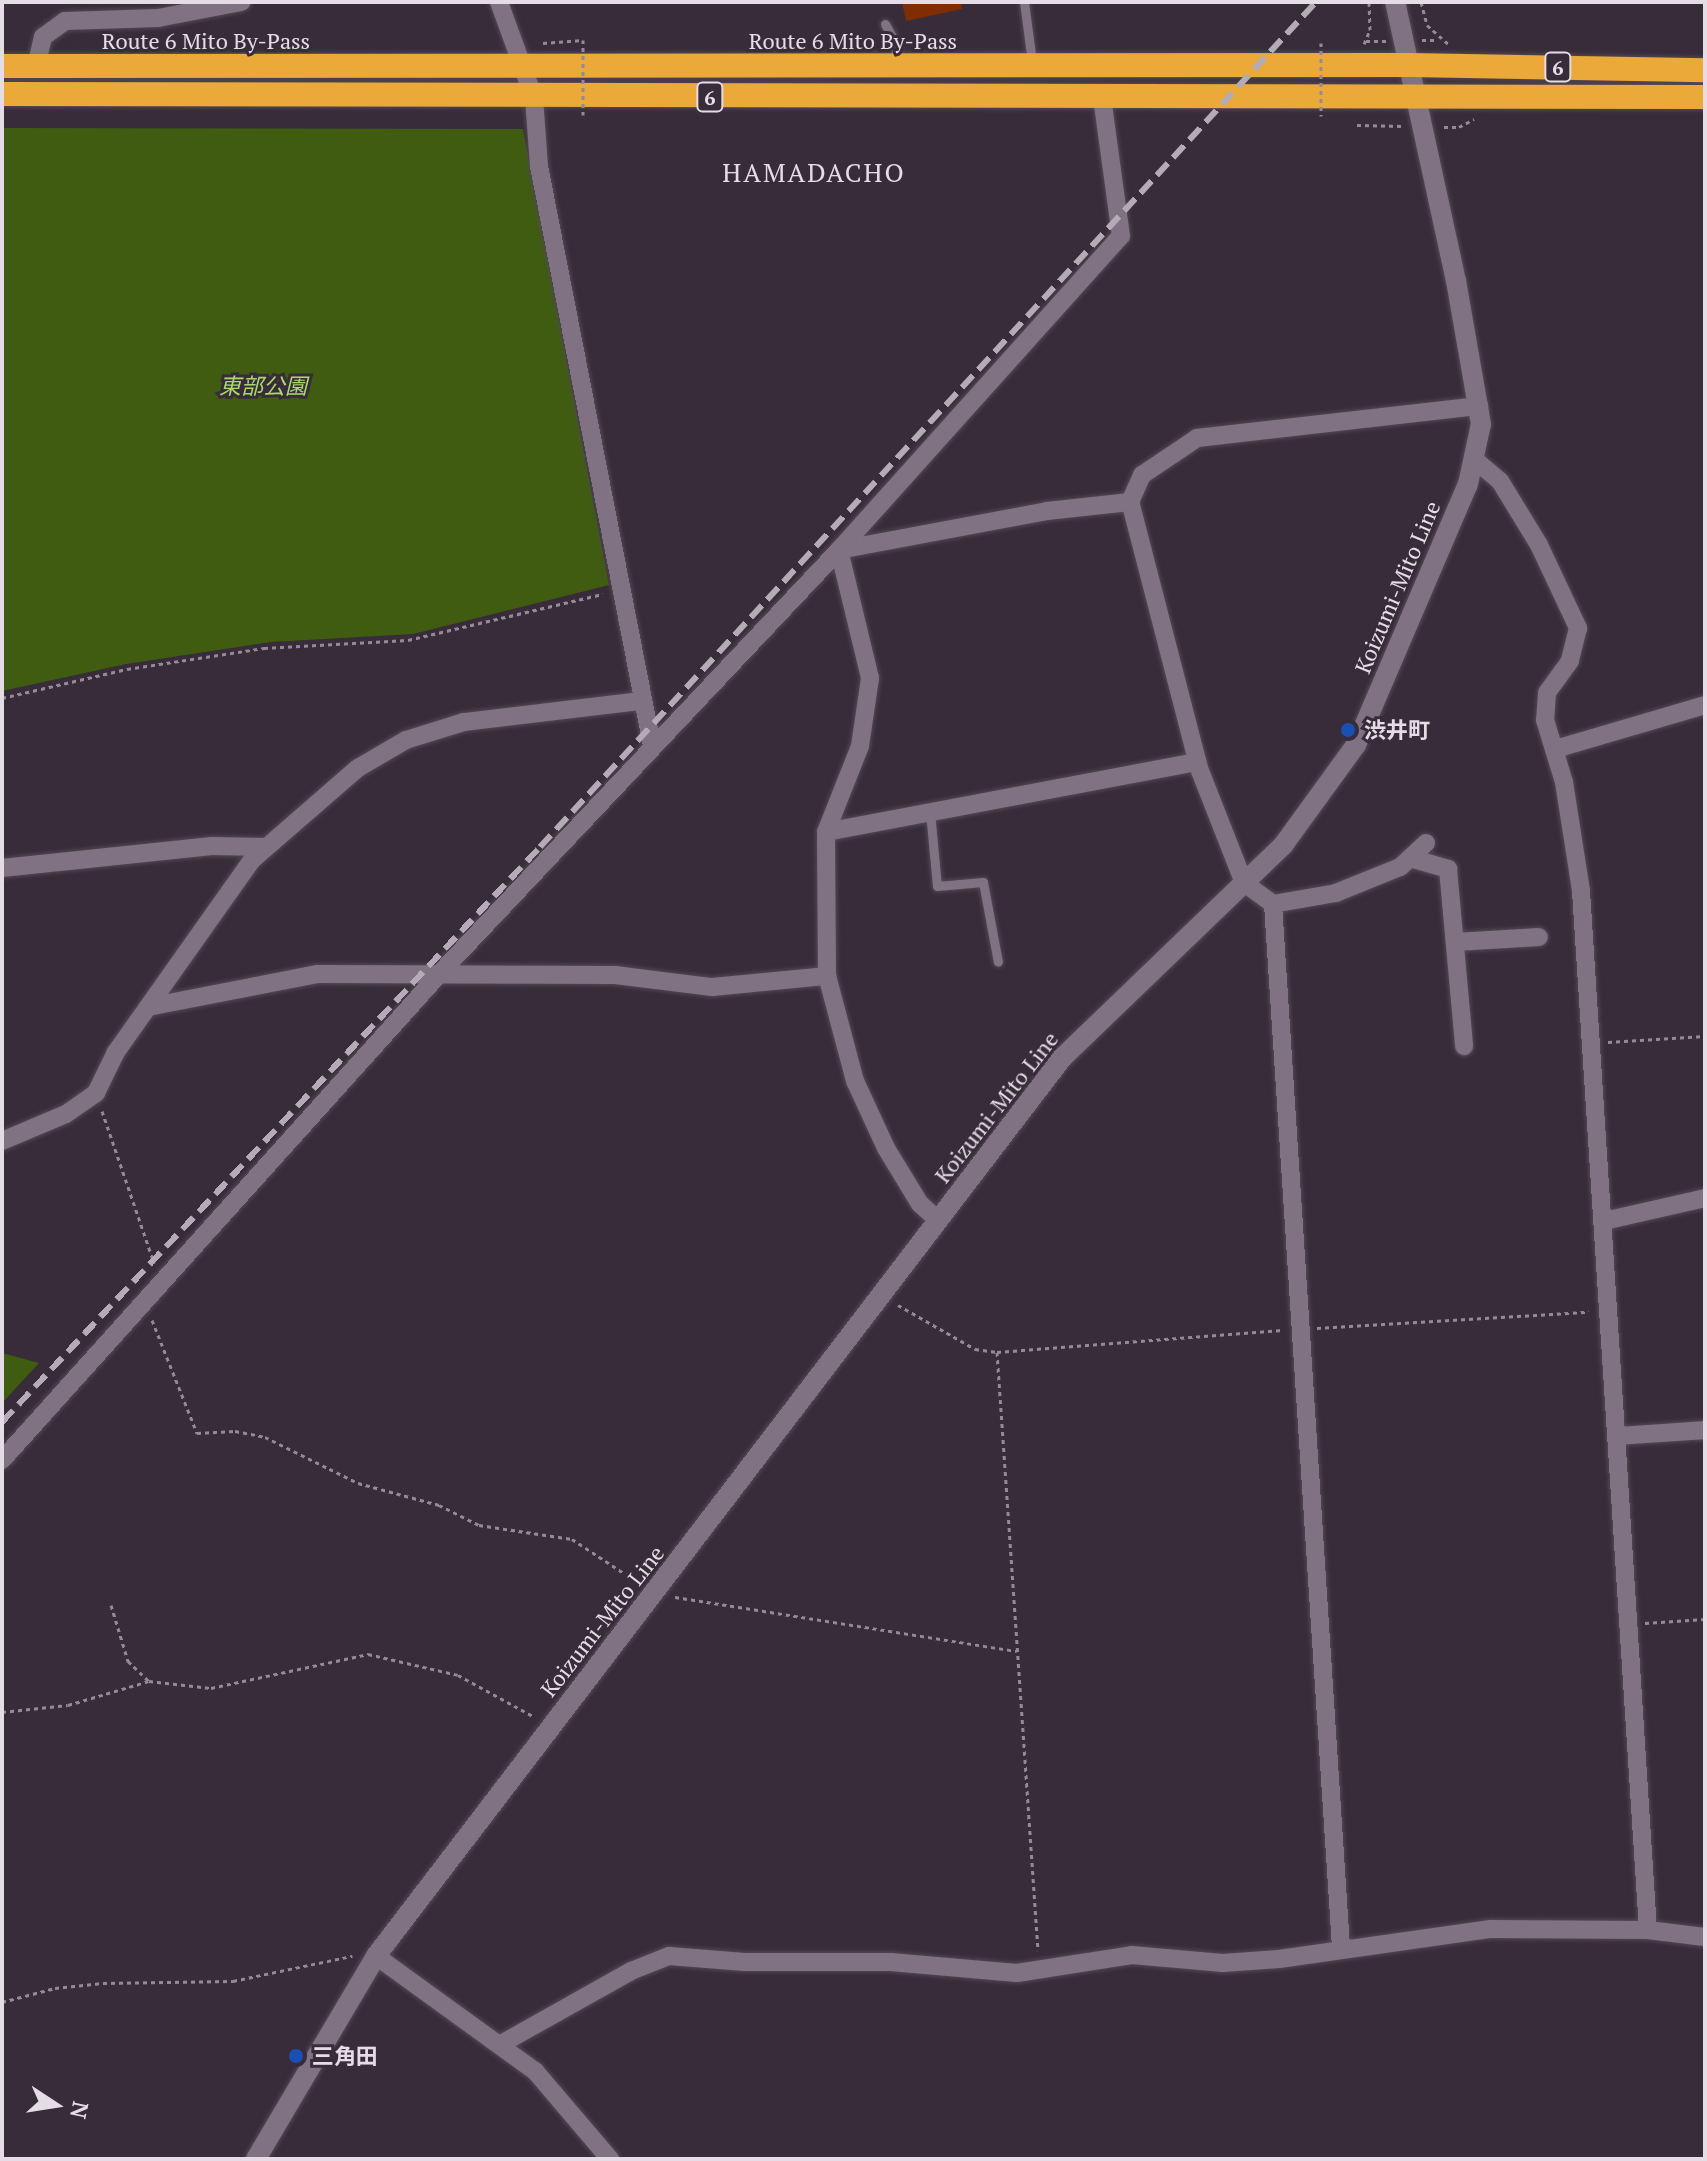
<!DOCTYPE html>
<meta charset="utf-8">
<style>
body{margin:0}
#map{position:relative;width:1707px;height:2161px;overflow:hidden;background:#382c3a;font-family:"PT Serif","Noto Sans JP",serif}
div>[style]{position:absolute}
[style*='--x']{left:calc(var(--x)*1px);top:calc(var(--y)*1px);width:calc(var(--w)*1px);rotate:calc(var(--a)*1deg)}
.green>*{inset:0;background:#405c11}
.building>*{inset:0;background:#802d01}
.path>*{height:3px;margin-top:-1.5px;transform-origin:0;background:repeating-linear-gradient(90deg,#948a95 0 4px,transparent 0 8px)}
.roads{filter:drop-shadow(0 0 2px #534854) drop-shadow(0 0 2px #534854)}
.lane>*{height:9px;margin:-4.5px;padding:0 4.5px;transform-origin:4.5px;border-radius:4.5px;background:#817283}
.street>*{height:18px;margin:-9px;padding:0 9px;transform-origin:9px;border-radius:9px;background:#817283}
.secondary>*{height:20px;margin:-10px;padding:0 10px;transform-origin:10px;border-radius:10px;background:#817283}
.highway>*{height:24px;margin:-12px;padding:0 12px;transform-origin:12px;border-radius:12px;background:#eba93a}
.rail>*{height:6px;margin-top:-3px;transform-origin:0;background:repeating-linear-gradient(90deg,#b4abb6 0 16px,transparent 0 24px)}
.path-bridge>*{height:3px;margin-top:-1.5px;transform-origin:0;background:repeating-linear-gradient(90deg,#948a95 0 4px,transparent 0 8px)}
.dots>*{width:22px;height:22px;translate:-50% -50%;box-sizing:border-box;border:4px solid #382c3a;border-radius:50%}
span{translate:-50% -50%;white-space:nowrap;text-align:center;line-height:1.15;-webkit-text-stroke:6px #382c3a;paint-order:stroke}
.shield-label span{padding:2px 6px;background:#382c3a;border:2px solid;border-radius:6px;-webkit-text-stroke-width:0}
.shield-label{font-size:20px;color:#e5dde6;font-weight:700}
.street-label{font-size:22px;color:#e5dde6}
.park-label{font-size:22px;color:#aadb68;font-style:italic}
.poi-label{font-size:22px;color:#e5dde6;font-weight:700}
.left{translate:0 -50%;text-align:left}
.quarter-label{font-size:26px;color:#e5dde6;letter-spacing:2px}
.frame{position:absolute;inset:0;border:4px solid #e5dde6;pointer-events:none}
.north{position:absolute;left:16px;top:2065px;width:80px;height:80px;-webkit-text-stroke:6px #382c3a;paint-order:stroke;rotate:102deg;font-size:22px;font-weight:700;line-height:32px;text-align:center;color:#e5dde6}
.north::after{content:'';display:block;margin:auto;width:28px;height:36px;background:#e5dde6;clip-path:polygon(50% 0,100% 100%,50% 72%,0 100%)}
</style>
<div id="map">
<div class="green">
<i style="clip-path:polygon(2px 128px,523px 129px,609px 585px,413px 634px,271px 642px,126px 664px,2px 691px)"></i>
<i style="clip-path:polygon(2px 1353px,39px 1363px,2px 1403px)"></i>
</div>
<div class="building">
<i style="clip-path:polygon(902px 2px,961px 2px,962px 9px,906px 21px)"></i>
</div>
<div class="path">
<i style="--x:1421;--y:2;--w:24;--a:75"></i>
<i style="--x:1427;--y:25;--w:28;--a:42"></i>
<i style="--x:1422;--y:40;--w:16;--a:0"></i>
<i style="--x:1366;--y:41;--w:20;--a:0"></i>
<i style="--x:543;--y:43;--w:40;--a:-4.3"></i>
<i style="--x:1364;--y:44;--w:15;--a:-67"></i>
<i style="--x:1370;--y:30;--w:28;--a:-92"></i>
<i style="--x:1357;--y:125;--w:47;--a:1.2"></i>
<i style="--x:1444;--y:127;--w:15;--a:0"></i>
<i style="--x:1459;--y:127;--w:17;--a:-28"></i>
<i style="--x:2;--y:698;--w:128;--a:-13.1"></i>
<i style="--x:127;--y:669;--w:139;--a:-8.7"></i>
<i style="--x:264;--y:648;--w:144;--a:-3.2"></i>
<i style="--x:408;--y:640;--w:200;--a:-13.3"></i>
<i style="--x:1608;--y:1042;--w:97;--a:-3.5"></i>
<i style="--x:102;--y:1111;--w:161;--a:71.1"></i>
<i style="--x:898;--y:1305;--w:89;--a:29.7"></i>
<i style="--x:975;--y:1349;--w:22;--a:8"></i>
<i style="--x:997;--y:1352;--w:286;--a:-4.4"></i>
<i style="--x:152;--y:1320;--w:122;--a:68.3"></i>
<i style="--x:197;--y:1433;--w:38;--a:-3"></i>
<i style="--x:235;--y:1431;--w:31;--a:11"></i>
<i style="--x:265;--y:1437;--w:104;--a:26.3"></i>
<i style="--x:358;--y:1483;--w:84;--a:15.2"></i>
<i style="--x:439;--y:1505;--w:45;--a:26.6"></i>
<i style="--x:479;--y:1525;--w:94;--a:8.6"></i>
<i style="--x:572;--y:1539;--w:80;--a:33.3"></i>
<i style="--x:1317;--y:1328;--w:272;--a:-3.4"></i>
<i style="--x:997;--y:1352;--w:600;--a:86.08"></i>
<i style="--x:675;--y:1597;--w:346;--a:9"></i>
<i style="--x:111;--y:1605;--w:59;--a:73.1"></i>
<i style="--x:128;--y:1661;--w:29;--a:44"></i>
<i style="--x:1645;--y:1623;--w:60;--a:-3.8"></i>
<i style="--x:2;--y:1712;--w:66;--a:-6.1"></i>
<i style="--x:68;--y:1705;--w:84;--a:-16.5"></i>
<i style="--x:149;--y:1681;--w:62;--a:6.4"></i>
<i style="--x:211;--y:1688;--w:161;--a:-12.2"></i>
<i style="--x:368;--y:1654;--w:92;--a:13.1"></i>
<i style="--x:458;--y:1675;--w:85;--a:28.7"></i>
<i style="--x:2;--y:2002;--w:55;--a:-14.8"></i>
<i style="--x:55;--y:1988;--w:48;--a:-5.9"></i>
<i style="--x:103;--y:1983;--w:130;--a:-0.9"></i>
<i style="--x:233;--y:1981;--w:122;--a:-11.9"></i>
</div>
<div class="roads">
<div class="lane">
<i style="--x:1024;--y:2;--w:61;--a:82.4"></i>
<i style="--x:885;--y:24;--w:23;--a:61"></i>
<i style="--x:896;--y:44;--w:22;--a:90"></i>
<i style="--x:930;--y:812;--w:74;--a:84.6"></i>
<i style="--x:937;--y:886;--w:46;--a:-5"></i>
<i style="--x:983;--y:882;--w:81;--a:79.4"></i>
</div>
<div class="street">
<i style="--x:499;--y:2;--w:102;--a:70"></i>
<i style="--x:534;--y:98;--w:68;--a:85.8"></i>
<i style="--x:539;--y:166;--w:590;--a:78.96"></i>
<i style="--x:36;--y:67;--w:31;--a:-77"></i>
<i style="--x:43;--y:37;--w:27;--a:-36"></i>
<i style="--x:65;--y:21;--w:93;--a:-1.8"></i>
<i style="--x:158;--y:18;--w:85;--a:-10.9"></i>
<i style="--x:1476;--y:461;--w:31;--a:40"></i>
<i style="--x:1500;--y:481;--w:75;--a:58.6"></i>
<i style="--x:1539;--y:545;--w:92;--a:64.8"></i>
<i style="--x:1578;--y:628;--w:34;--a:104"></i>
<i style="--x:1570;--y:661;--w:39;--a:126"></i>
<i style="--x:1547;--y:693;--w:27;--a:94"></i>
<i style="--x:1545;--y:720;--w:65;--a:73"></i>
<i style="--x:1564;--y:782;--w:110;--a:81.1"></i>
<i style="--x:1581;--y:891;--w:1041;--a:86.31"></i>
<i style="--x:1555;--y:749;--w:156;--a:-16.3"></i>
<i style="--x:826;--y:832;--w:378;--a:-10.7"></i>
<i style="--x:1426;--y:843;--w:35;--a:137"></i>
<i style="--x:1400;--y:867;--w:69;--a:157.9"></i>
<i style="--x:1336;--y:893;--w:64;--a:170.1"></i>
<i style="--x:1273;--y:904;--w:36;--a:-144"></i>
<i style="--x:1244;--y:883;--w:123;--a:-111.4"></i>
<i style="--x:1199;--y:768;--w:275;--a:-104.5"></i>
<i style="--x:1130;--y:502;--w:30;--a:-66"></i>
<i style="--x:1142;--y:475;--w:66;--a:-33.9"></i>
<i style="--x:1197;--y:438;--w:284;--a:-6.5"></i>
<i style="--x:1410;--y:858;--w:40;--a:16"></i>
<i style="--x:1448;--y:869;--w:178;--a:84.8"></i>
<i style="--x:2;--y:868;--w:211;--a:-6"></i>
<i style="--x:212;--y:846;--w:53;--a:1.1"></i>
<i style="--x:1273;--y:904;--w:1044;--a:86.27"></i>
<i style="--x:1456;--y:942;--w:83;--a:-3.4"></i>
<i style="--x:148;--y:1007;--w:172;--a:-11"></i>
<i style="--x:317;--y:974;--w:298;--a:0.2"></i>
<i style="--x:615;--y:975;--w:98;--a:7.1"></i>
<i style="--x:712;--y:987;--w:116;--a:-5.5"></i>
<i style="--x:2;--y:1141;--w:69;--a:-22.9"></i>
<i style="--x:66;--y:1114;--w:37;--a:-35"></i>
<i style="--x:96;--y:1093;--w:46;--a:-64"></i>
<i style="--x:116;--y:1052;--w:235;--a:-54.7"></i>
<i style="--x:252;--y:860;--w:140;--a:-41"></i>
<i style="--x:358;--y:768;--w:56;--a:-30.3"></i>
<i style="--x:406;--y:740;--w:61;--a:-17.2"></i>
<i style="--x:464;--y:722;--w:178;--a:-6.8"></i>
<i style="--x:939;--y:1221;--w:25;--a:-138"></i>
<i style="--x:920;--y:1204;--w:66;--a:-121.3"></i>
<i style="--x:886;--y:1148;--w:74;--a:-114.8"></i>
<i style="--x:855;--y:1081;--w:109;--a:-104.9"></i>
<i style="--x:827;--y:976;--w:144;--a:-90.4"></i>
<i style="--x:826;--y:832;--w:92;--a:-68.4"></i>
<i style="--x:860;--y:746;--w:69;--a:-81.6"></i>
<i style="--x:870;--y:678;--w:132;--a:-103.6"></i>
<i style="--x:839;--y:550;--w:212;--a:-10.6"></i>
<i style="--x:1047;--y:511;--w:83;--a:-6.2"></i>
<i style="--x:1604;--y:1221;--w:104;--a:-12.8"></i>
<i style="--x:1617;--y:1436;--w:88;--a:-3.9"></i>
<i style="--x:2;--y:1460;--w:658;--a:-48.02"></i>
<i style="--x:442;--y:971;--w:579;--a:-46.68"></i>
<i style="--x:839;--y:550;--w:422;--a:-48.1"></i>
<i style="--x:1121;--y:236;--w:139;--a:-97.8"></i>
<i style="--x:376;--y:1956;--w:196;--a:35.9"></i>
<i style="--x:535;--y:2071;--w:116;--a:49.6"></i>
<i style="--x:501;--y:2044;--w:149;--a:-29.3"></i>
<i style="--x:631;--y:1971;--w:41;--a:-21.5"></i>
<i style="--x:669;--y:1956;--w:76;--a:4.5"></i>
<i style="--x:745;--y:1962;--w:146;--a:0"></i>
<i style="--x:891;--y:1962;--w:126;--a:5"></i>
<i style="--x:1017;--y:1973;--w:116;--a:-8.9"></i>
<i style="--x:1132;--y:1955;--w:91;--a:5"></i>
<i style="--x:1223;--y:1963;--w:56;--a:-4.1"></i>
<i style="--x:1279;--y:1959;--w:214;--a:-8.1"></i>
<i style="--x:1491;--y:1929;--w:157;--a:0.4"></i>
<i style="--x:1648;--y:1930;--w:57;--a:7"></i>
</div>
<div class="secondary">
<i style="--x:256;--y:2159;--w:236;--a:-59.4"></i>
<i style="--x:376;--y:1956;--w:1130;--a:-52.62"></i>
<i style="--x:1062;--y:1058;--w:308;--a:-43.9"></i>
<i style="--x:1284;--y:844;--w:122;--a:-54"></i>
<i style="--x:1356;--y:745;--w:284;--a:-66.8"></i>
<i style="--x:1468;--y:484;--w:61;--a:-77.8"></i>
<i style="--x:1481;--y:424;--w:145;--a:-99.9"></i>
<i style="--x:1456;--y:281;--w:286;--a:-102.3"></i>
</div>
<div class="highway">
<i style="--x:2;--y:66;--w:1408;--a:-0.04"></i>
<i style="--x:1410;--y:65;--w:295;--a:1"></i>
<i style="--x:2;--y:94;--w:1703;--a:0.1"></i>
</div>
</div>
<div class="rail">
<i style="--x:2;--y:1422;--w:787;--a:-46.9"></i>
<i style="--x:540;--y:847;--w:1147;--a:-47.44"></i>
</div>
<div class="path-bridge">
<i style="--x:583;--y:40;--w:75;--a:90"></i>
<i style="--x:1321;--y:43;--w:73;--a:90"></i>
</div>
<div class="dots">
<i style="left:1348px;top:730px;background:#1a4fb4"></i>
<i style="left:296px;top:2056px;background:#1a4fb4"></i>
</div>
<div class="shield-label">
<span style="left:1558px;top:67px">6</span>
<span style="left:710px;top:97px">6</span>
</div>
<div class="street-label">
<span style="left:206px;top:41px">Route 6 Mito By-Pass</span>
<span style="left:853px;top:41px">Route 6 Mito By-Pass</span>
<span style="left:1397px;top:587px;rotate:-67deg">Koizumi-Mito Line</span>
<span style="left:996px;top:1107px;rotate:-52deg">Koizumi-Mito Line</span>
<span style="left:602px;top:1621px;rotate:-52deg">Koizumi-Mito Line</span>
</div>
<div class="park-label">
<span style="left:263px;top:386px">東部公園</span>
</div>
<div class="poi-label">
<span class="left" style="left:1364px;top:730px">渋井町</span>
<span class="left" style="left:312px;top:2056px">三角田</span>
</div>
<div class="quarter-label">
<span style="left:814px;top:173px">HAMADACHO</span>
</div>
<div class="frame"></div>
<div class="north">N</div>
</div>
